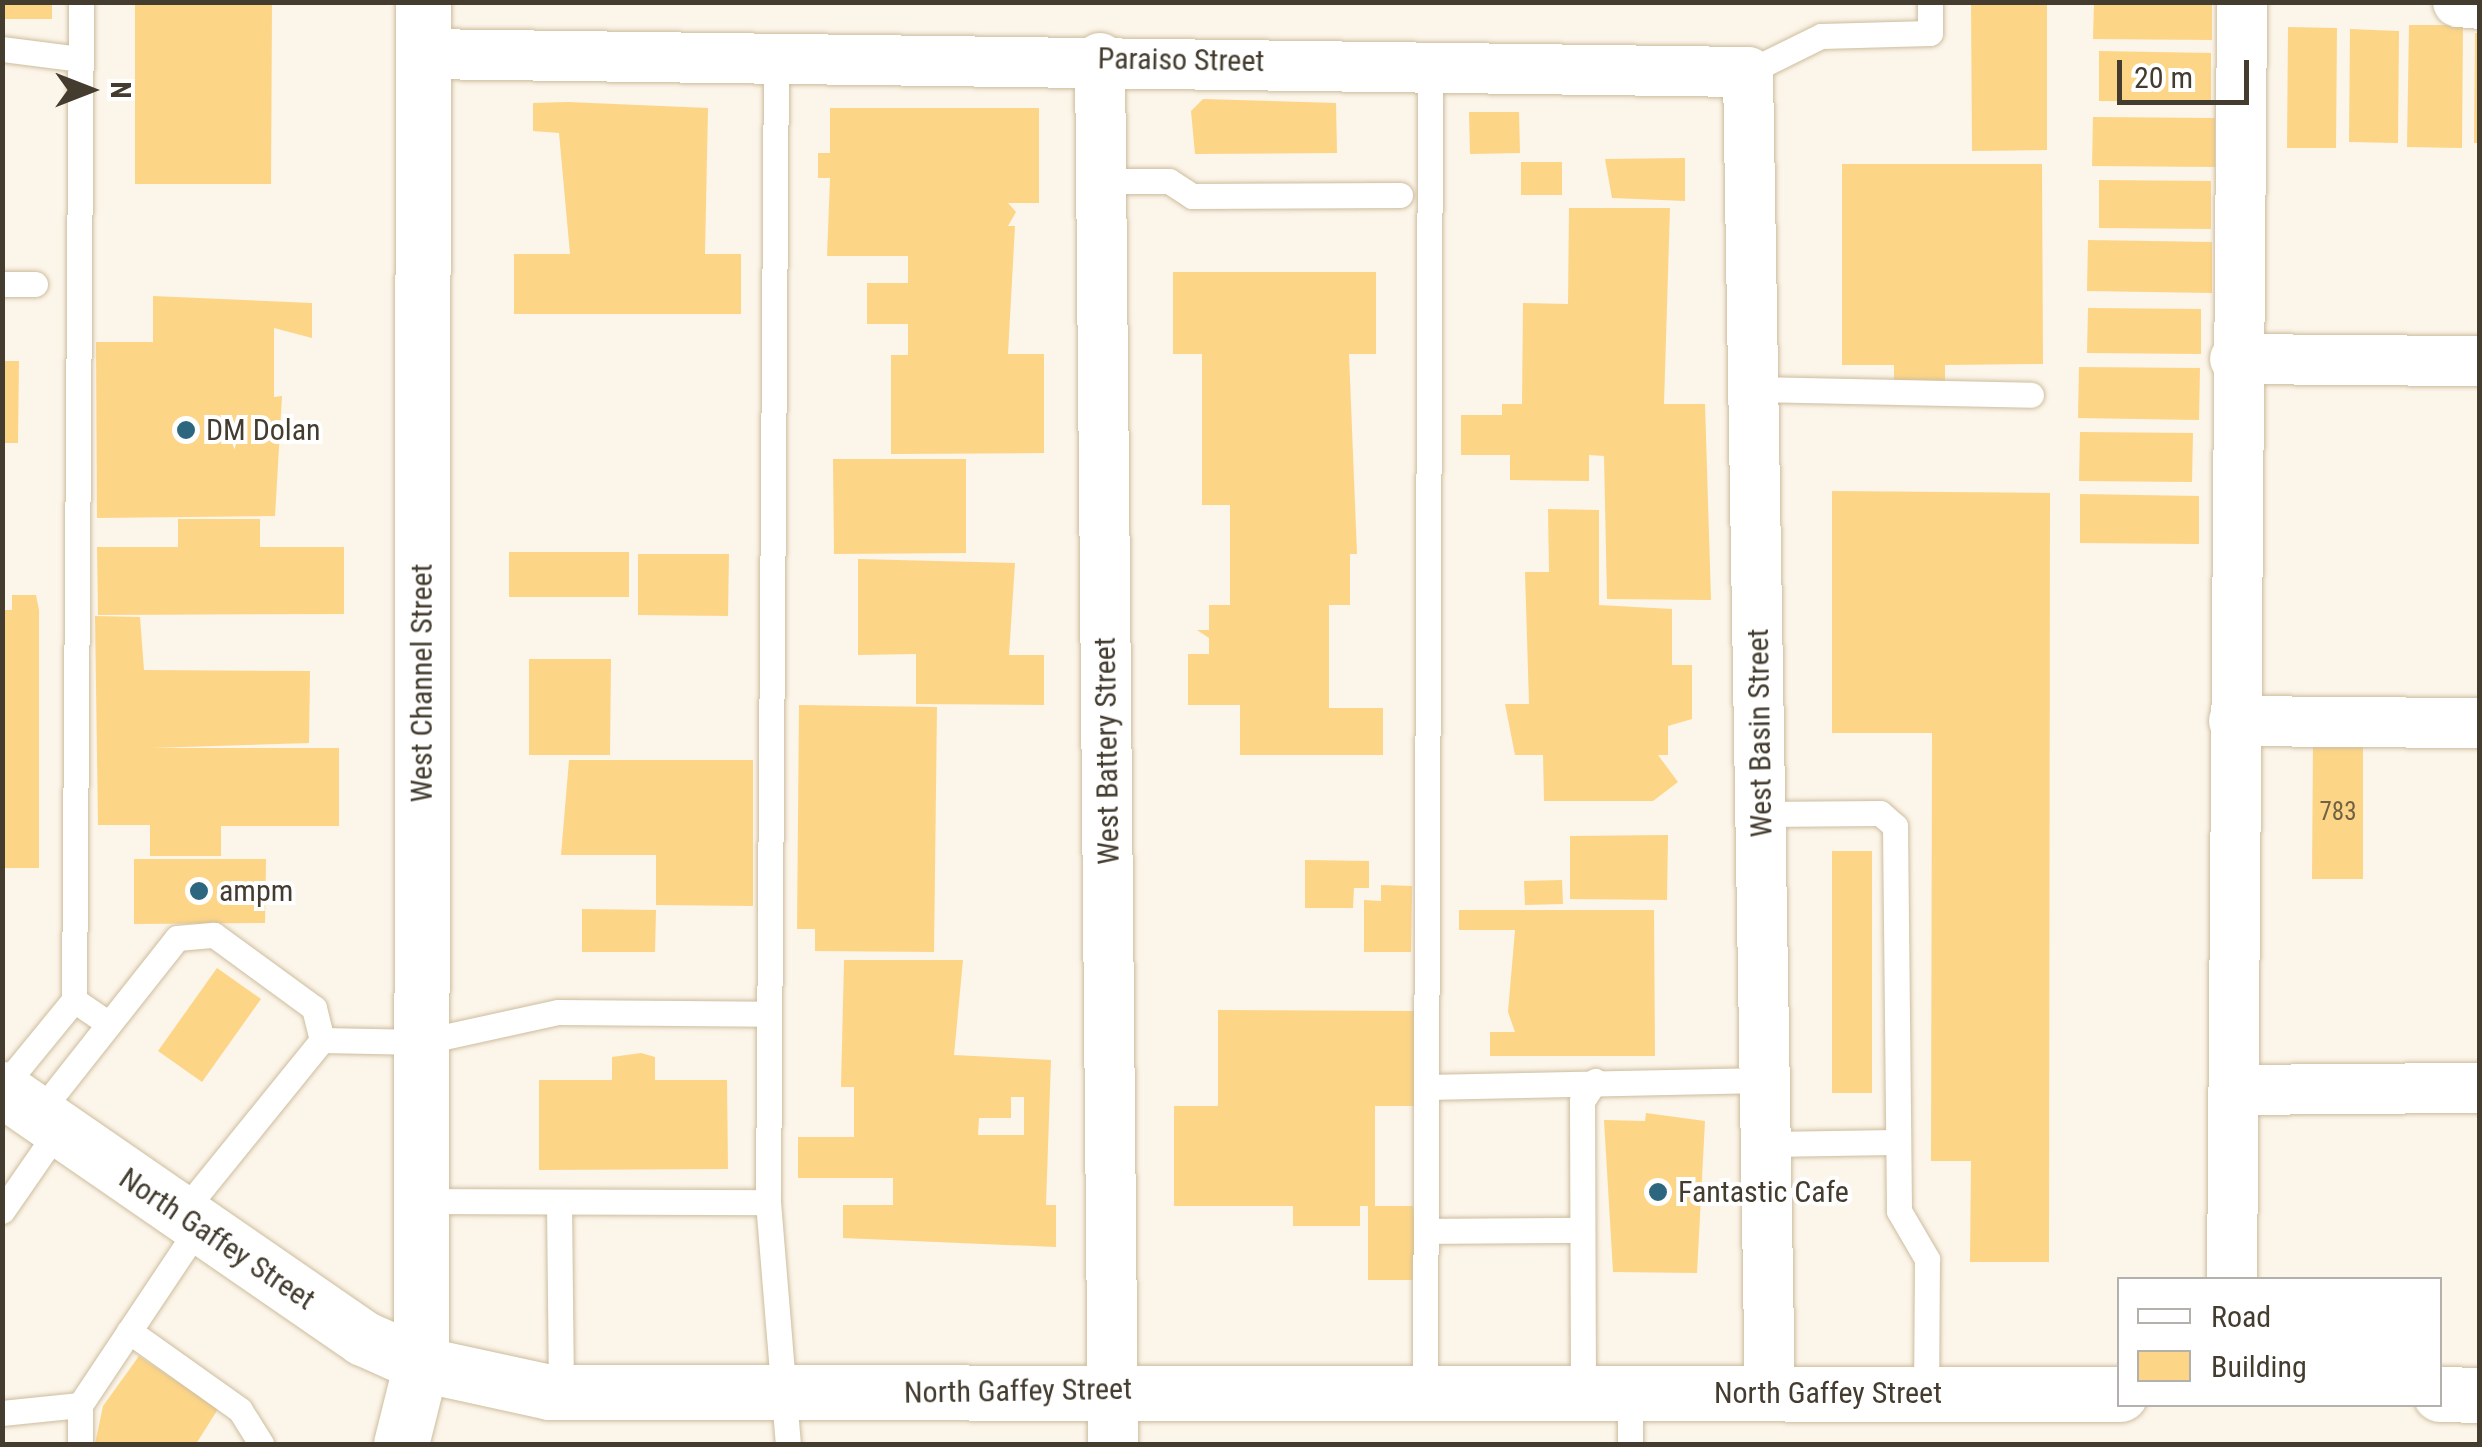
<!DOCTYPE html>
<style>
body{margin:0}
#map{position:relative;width:2482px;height:1447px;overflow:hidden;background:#fcf5e9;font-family:"Roboto Condensed",sans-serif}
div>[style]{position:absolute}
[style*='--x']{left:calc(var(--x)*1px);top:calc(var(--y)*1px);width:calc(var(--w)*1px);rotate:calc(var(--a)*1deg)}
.building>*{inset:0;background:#fdd587}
.roads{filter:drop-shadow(0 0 2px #cdbd9e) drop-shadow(0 0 2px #cdbd9e)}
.service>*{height:25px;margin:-12.5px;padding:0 12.5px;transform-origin:12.5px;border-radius:12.5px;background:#fff}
.minor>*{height:50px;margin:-25px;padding:0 25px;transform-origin:25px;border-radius:25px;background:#fff}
.tertiary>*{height:55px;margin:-27.5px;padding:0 27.5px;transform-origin:27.5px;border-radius:27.5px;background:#fff}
.secondary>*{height:55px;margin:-27.5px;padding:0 27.5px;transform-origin:27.5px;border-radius:27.5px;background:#fff}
.primary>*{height:55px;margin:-27.5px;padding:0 27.5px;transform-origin:27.5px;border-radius:27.5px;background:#fff}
.dots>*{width:28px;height:28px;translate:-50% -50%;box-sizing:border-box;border:5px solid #fff;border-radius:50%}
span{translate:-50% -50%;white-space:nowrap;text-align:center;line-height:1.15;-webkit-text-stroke:8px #fff;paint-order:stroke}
.number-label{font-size:25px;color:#726245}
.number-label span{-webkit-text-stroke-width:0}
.street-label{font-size:30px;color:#433c2f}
.poi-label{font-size:30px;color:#433c2f}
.left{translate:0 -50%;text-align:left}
.frame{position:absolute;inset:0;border:5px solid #433c2f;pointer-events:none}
.legend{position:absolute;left:2117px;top:1277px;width:325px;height:130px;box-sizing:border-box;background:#fff;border:2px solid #b4b1ac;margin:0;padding:12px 18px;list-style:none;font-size:30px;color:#433c2f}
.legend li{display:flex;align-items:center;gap:20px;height:50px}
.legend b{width:50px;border:2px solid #b4b1ac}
.north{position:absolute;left:40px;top:40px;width:100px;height:100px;-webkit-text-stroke:8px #fff;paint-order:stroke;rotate:90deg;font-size:28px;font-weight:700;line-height:40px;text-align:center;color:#433c2f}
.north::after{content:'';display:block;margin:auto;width:35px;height:45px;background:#433c2f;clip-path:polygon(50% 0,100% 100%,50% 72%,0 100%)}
.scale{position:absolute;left:2117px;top:60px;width:132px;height:45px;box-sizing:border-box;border:5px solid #433c2f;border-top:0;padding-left:12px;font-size:30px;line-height:35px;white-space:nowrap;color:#433c2f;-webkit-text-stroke:8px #fff;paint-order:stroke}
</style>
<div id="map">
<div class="building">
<i style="clip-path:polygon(2px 2px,52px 2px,52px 19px,2px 19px)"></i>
<i style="clip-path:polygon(135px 2px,272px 2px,271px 184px,135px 184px)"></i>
<i style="clip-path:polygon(1971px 2px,2047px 2px,2047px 150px,1972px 151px)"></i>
<i style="clip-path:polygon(2094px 2px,2212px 2px,2212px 40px,2093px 39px)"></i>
<i style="clip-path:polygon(2409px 25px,2463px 25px,2462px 148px,2407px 147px)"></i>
<i style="clip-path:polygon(2288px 27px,2337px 28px,2336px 148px,2287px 148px)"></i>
<i style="clip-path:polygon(2350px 29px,2399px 31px,2398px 143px,2349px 142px)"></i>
<i style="clip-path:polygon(2475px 33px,2480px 33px,2480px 143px,2474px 143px)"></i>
<i style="clip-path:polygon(2099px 51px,2211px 53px,2211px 102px,2099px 101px)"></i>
<i style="clip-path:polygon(1203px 99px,1336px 103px,1337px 153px,1195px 154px,1191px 111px)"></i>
<i style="clip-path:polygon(568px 102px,708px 108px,705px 254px,741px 254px,741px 314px,514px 314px,514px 254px,570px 254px,559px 133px,533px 131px,533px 103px)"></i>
<i style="clip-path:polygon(830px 108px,1039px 108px,1039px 203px,1008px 203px,1016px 212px,1008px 226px,1015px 226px,1008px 354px,1044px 354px,1044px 453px,891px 454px,891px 355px,908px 355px,908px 324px,867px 324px,867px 283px,908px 283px,908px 256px,827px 256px,830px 178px,818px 178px,818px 153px,830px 153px)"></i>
<i style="clip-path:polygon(1469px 112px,1519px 112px,1520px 153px,1470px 154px)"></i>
<i style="clip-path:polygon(2093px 117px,2215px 118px,2215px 167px,2092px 166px)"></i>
<i style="clip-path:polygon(1685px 158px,1685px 201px,1612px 198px,1605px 159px)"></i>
<i style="clip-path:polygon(1521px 162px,1562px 162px,1562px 195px,1521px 195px)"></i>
<i style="clip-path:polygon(1842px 164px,2042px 164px,2043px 364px,1945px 365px,1945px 385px,1894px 385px,1894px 365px,1842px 365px)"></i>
<i style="clip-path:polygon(2099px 180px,2211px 181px,2211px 229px,2099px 228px)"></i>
<i style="clip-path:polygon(1569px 208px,1670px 208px,1664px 404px,1705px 404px,1711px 600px,1607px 599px,1604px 456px,1589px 455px,1589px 481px,1510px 480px,1510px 455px,1461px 455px,1461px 415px,1502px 415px,1502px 404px,1522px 404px,1523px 303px,1568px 304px)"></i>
<i style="clip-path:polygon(2088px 240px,2212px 242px,2212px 293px,2087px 291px)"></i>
<i style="clip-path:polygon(1173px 272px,1376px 272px,1376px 354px,1349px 354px,1357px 554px,1350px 554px,1350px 605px,1329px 605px,1329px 708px,1383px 708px,1383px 755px,1240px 755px,1240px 705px,1188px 705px,1188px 654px,1209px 654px,1209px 638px,1197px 630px,1209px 630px,1209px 605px,1230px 605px,1230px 505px,1202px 505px,1202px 354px,1173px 354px)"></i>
<i style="clip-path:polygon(153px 296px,312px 303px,312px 338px,274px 328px,274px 397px,282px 396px,275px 516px,97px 518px,96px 342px,153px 342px)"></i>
<i style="clip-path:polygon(2088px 308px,2201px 309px,2201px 354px,2087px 353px)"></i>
<i style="clip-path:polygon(2px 361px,19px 361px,18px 443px,2px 443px)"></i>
<i style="clip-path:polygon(2079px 367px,2200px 368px,2199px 420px,2078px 418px)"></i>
<i style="clip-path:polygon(2080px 432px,2193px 433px,2192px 482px,2079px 481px)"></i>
<i style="clip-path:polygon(833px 459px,966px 459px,966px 553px,834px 554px)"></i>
<i style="clip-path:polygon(1832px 491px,2050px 493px,2049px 1262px,1970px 1262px,1971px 1161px,1931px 1161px,1932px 733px,1832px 733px)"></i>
<i style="clip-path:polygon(2080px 494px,2199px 496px,2199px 544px,2080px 543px)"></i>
<i style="clip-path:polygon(1548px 509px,1599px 510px,1599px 605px,1672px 609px,1672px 665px,1692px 665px,1692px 719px,1668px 726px,1668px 755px,1658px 755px,1678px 782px,1653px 801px,1544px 801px,1543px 755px,1515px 755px,1505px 704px,1529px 704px,1525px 572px,1549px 572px)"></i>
<i style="clip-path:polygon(178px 519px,260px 519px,260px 547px,344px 547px,344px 614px,98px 615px,97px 547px,178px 547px)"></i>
<i style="clip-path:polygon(509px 552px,629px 552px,629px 597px,509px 597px)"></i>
<i style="clip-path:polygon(638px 554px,729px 554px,728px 616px,638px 615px)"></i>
<i style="clip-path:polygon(858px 559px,1015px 563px,1009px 655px,1044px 655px,1044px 705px,916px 704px,916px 654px,858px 655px)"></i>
<i style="clip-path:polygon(12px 595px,36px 595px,39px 610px,39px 868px,2px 868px,2px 610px,12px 610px)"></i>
<i style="clip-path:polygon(95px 616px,140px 617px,144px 670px,310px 671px,309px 743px,151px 748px,339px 748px,339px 826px,221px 826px,221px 856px,150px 856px,150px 825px,98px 825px)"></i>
<i style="clip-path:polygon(529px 659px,611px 659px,610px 755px,529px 755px)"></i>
<i style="clip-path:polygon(799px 705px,937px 707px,934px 952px,815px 951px,815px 929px,797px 929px)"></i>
<i style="clip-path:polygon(2313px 744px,2363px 744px,2363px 879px,2312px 879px)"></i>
<i style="clip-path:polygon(569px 760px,753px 760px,753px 906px,656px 905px,656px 855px,561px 855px)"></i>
<i style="clip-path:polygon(1668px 835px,1667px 900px,1570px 899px,1570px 836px)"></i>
<i style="clip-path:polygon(1832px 851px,1872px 851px,1872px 1093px,1832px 1093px)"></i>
<i style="clip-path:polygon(134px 859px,266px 859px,265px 923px,134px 924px)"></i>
<i style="clip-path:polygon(1305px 860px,1369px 861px,1369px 888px,1354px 888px,1353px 908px,1305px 908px)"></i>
<i style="clip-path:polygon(1562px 880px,1563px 904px,1525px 905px,1524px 881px)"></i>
<i style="clip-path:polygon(1381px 885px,1412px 886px,1411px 952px,1364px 952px,1364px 900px,1381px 901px)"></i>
<i style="clip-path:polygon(582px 909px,656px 910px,655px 952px,582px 952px)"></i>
<i style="clip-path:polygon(1459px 910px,1654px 910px,1655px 1056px,1490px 1056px,1490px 1032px,1515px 1032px,1508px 1012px,1515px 930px,1459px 930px)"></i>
<i style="clip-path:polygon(evenodd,844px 960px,963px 960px,954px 1055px,1051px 1060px,1046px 1205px,1056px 1205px,1056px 1247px,843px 1238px,843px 1205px,893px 1205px,893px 1178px,798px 1178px,798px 1137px,854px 1137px,854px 1087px,841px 1087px,844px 960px,1011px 1097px,1024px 1097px,1024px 1135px,978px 1135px,979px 1118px,1011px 1118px,1011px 1097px)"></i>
<i style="clip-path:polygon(217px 968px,261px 999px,202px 1082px,158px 1051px)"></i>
<i style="clip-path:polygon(1218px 1010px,1414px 1011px,1414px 1106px,1375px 1106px,1375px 1206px,1413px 1206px,1418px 1280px,1368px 1280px,1368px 1206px,1360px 1206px,1360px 1226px,1293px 1226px,1293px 1206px,1174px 1206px,1174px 1106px,1218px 1106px)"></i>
<i style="clip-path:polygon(641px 1053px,655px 1057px,655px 1080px,727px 1080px,728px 1169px,539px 1170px,539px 1080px,612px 1080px,612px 1057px)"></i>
<i style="clip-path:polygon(1646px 1113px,1705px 1121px,1697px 1273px,1613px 1272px,1604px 1120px,1645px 1121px)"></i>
<i style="clip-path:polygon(139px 1356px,218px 1409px,196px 1444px,95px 1444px,103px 1406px)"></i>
</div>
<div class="roads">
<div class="service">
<i style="--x:81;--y:2;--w:998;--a:90.4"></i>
<i style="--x:74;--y:1000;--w:42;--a:34.4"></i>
<i style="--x:2;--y:49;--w:79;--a:7.3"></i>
<i style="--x:776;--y:56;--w:1146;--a:90.4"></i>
<i style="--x:768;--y:1202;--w:243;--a:85.3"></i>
<i style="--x:1748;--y:72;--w:81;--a:-26.3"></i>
<i style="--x:1821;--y:36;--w:109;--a:-1.6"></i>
<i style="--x:1930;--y:33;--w:31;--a:-90"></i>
<i style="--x:1101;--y:181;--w:68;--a:0"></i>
<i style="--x:1169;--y:181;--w:27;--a:33"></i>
<i style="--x:1192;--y:196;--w:208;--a:-0.3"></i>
<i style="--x:2;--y:284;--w:33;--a:0"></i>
<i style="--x:1755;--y:389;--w:276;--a:1.2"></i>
<i style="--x:1761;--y:814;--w:119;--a:-0.5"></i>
<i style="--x:1880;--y:813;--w:20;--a:41"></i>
<i style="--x:1895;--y:826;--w:385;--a:89.4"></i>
<i style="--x:1899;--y:1211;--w:56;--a:59.7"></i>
<i style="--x:1927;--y:1259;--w:135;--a:90.4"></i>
<i style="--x:322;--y:1040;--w:99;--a:1.2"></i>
<i style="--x:421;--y:1042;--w:140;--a:-12.4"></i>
<i style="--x:558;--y:1012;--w:211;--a:0.5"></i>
<i style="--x:1427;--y:1087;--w:337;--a:-1.2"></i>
<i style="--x:2;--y:1088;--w:114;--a:-50.7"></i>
<i style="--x:38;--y:1114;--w:224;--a:-51.7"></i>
<i style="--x:177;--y:938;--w:37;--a:-5"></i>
<i style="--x:214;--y:935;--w:124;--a:36.1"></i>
<i style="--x:314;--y:1008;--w:33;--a:76"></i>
<i style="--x:322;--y:1040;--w:223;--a:129"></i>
<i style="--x:1766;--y:1144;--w:131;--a:-0.9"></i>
<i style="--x:421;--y:1201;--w:347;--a:0.2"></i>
<i style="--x:559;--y:1202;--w:190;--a:89.4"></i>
<i style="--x:2;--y:1211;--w:98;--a:-55.3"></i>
<i style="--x:1426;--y:1231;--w:156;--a:-0.4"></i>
<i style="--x:129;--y:1331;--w:136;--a:35.4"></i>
<i style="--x:240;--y:1410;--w:40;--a:58"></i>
<i style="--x:1583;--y:1389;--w:288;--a:-90.2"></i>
<i style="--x:1582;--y:1101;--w:24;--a:-57"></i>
<i style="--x:1425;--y:1391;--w:1326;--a:-89.78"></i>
<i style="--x:1630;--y:1392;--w:52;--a:90"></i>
<i style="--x:2;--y:1413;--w:78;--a:-5.9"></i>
<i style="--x:80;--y:1444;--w:39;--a:-90"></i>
<i style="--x:80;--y:1405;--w:216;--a:-56.3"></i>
</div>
<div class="minor">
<i style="--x:2458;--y:2;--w:22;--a:5"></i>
<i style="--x:423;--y:54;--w:1325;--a:0.78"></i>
<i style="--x:1748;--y:72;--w:1322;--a:89.05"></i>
<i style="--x:1100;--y:58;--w:1386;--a:89.46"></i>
<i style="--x:2235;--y:359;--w:245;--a:0.5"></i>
<i style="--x:2234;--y:721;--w:246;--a:0.5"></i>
<i style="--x:2234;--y:1090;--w:246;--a:-0.5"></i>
<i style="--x:2232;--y:1280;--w:1278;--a:-89.55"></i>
</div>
<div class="tertiary">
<i style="--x:421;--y:1364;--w:1362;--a:-89.92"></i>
</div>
<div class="secondary">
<i style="--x:401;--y:1444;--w:82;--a:-76"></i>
</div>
<div class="primary">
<i style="--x:2;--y:1089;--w:439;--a:34.6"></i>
<i style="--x:363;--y:1338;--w:64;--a:24.1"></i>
<i style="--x:421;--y:1364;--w:131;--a:12.3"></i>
<i style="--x:549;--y:1392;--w:1571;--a:0.07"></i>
<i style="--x:2440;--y:1394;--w:40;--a:1.4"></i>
</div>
</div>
<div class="dots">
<i style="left:186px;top:430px;background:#2c677f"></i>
<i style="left:199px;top:891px;background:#2c677f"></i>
<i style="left:1658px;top:1192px;background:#2c677f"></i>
</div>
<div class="number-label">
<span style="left:2338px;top:812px">783</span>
</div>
<div class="street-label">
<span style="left:1181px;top:60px;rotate:1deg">Paraiso Street</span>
<span style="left:422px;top:683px;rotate:-90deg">West Channel Street</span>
<span style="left:1760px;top:733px;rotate:-91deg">West Basin Street</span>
<span style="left:1107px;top:751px;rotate:-91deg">West Battery Street</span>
<span style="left:217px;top:1239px;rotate:34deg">North Gaffey Street</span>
<span style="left:1018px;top:1391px;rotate:-1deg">North Gaffey Street</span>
<span style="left:1828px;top:1393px">North Gaffey Street</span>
</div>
<div class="poi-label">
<span class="left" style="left:206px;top:430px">DM Dolan</span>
<span class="left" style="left:219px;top:891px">ampm</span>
<span class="left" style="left:1678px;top:1192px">Fantastic Cafe</span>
</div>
<div class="frame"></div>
<ul class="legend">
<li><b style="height:12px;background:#fff"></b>Road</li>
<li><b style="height:28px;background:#fdd587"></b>Building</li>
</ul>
<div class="north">N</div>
<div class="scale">20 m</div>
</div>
